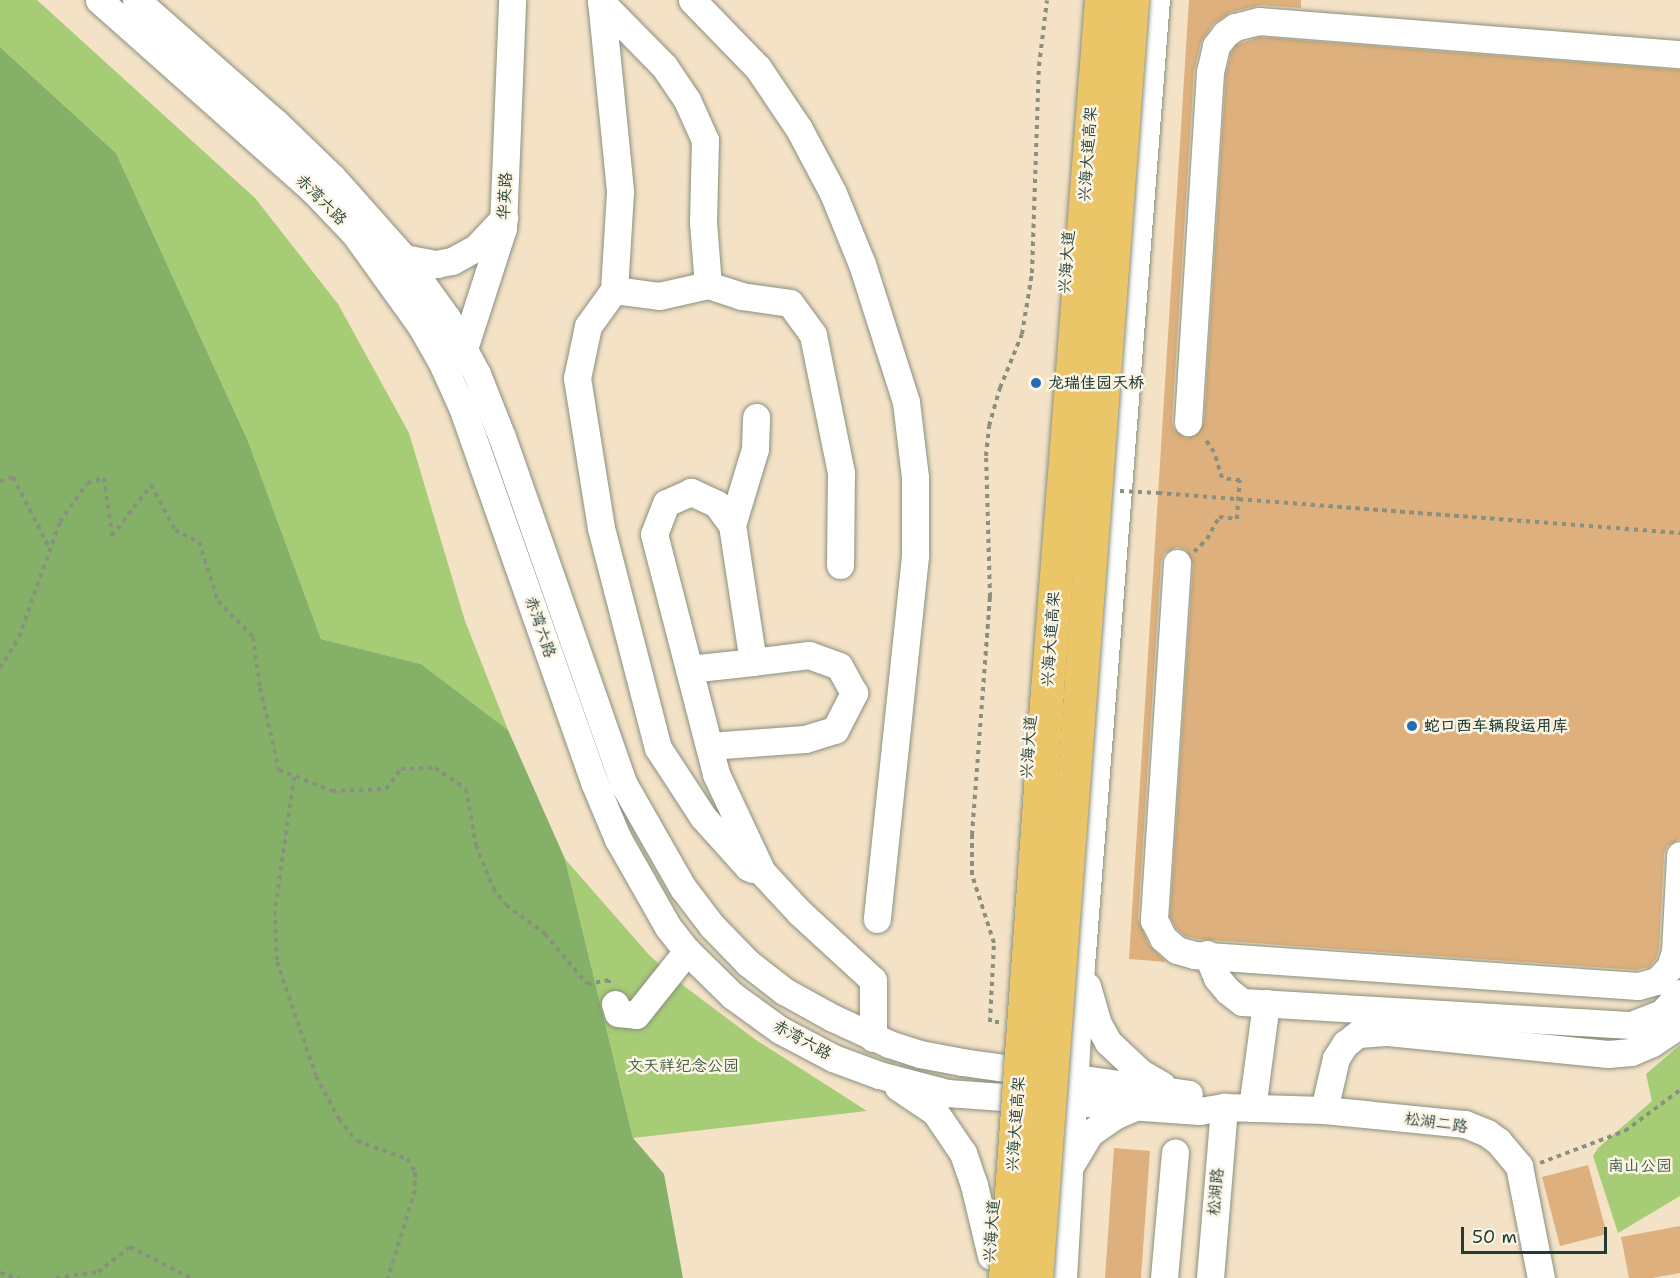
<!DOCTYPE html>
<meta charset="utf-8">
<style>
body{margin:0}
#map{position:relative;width:1680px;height:1278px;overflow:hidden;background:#f4e2c7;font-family:"Shantell Sans","LXGW WenKai TC",sans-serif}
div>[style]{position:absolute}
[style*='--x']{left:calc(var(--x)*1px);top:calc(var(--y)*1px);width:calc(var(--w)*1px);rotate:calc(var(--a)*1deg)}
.green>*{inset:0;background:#a6cc76}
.forest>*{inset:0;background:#84b067}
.building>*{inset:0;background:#deb07d}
.path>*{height:4px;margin-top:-2px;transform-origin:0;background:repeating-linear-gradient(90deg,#8a907e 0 4.5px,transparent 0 9px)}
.roads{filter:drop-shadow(0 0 2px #8a907e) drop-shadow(0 0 2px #8a907e)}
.minor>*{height:27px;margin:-13.5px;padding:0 13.5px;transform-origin:13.5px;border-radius:13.5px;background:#fff}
.path-bridge>*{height:4px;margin-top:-2px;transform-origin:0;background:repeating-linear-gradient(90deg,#8a907e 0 4.5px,transparent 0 9px)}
.bridges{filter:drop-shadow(0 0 2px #8a907e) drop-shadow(0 0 2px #8a907e)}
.major-bridge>*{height:33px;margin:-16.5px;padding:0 16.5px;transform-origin:16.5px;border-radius:16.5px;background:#ebc669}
.dots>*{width:16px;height:16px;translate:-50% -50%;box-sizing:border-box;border:3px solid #fcf5e5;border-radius:50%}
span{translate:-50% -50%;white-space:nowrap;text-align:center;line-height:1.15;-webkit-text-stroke:5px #fcf5e5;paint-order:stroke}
.street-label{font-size:16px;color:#1f3d34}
.poi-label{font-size:16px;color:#1f3d34;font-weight:700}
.left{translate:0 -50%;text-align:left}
.park-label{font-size:16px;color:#3a5a41}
.scale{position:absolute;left:1461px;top:1227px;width:146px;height:27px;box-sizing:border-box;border:3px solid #1f3d34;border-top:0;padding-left:8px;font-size:18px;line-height:21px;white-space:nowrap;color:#1f3d34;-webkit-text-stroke:4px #fcf5e5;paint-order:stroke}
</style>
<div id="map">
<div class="green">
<i style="clip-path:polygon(0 0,37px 0,255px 198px,338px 304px,409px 433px,465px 621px,508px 730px,421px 664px,321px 639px,248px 441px,116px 153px,0 47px)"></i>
<i style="clip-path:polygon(565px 859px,650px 956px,684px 986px,756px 1040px,867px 1111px,633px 1138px)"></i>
<i style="clip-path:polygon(1680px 1045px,1680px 1196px,1618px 1233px,1593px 1156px,1598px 1148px,1652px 1101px,1646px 1074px)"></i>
</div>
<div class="forest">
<i style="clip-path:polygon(0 47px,116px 153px,248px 441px,321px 639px,421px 664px,508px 730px,565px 859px,633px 1138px,664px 1174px,683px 1278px,0 1278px)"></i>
</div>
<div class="building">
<i style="clip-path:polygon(1189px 0,1301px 0,1301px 8px,1260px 5px,1231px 12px,1213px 24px,1201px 42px,1194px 71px,1172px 421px,1174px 429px,1186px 438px,1195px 436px,1204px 423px,1226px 74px,1231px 53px,1236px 45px,1260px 37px,1680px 70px,1680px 839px,1667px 846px,1664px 854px,1659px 949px,1656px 959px,1649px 967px,1636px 970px,1197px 939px,1185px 936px,1176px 928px,1170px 917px,1193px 564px,1186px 550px,1177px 547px,1164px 554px,1161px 562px,1138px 919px,1149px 945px,1166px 962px,1129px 959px)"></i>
<i style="clip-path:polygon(1114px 1148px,1150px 1151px,1141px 1278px,1105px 1278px)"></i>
<i style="clip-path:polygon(1588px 1165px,1607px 1234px,1560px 1246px,1542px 1177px)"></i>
<i style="clip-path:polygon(1680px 1226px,1680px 1273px,1652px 1278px,1629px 1278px,1621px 1237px)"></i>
</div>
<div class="path">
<i style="--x:0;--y:481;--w:14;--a:-17"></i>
<i style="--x:13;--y:477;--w:81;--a:62.8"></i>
<i style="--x:1158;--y:493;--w:524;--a:4.38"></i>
<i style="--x:1194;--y:552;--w:18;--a:-45"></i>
<i style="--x:1207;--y:539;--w:25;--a:-61"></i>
<i style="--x:1219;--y:517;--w:18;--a:6"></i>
<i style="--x:1237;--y:519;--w:39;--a:-86"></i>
<i style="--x:1240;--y:480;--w:18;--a:-174"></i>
<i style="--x:1222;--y:478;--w:27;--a:-107"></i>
<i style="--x:1214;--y:452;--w:18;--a:-124"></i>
<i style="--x:0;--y:668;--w:36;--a:-58"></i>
<i style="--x:19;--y:637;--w:122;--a:-70.4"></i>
<i style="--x:60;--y:522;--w:47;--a:-55.3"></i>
<i style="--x:87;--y:483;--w:18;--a:-16"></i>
<i style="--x:104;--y:478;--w:59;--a:82.1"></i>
<i style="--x:112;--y:536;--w:64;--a:-52.6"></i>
<i style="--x:151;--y:485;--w:51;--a:61.9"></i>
<i style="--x:175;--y:530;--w:27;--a:27"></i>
<i style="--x:199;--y:542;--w:62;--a:72.1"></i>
<i style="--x:218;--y:601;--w:50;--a:45.8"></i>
<i style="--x:253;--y:637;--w:51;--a:82.2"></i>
<i style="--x:260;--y:688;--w:84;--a:77"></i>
<i style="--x:279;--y:770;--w:57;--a:21.6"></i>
<i style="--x:332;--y:791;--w:54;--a:-2.1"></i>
<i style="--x:386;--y:789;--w:25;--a:-53"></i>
<i style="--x:401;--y:769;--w:34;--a:-2"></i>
<i style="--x:435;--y:768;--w:37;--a:34"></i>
<i style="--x:466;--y:789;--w:57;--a:79.9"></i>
<i style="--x:476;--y:845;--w:46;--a:68.4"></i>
<i style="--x:493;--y:888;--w:21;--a:53"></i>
<i style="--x:506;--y:905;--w:49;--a:36.6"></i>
<i style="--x:545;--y:934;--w:65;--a:50"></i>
<i style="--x:587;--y:984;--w:22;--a:-10"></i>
<i style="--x:609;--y:980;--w:3;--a:90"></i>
<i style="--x:294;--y:777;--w:135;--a:98.1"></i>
<i style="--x:275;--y:911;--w:51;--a:87.8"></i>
<i style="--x:277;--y:962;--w:120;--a:71.1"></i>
<i style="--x:316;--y:1076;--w:49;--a:61.9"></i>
<i style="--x:339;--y:1119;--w:28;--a:51"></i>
<i style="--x:357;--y:1141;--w:53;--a:19.8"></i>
<i style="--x:407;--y:1159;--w:15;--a:58"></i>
<i style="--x:415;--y:1172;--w:18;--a:90"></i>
<i style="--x:415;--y:1190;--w:92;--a:107.1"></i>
<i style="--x:999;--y:1022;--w:9;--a:180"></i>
<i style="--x:990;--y:1022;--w:79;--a:-87.1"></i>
<i style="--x:994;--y:943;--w:71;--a:-107.9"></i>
<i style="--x:972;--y:875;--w:40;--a:-90"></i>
<i style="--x:972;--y:835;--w:239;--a:-85.7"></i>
<i style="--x:990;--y:597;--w:141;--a:-91.6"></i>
<i style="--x:986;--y:456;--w:30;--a:-84"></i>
<i style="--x:989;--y:426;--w:40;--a:-74"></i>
<i style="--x:1000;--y:388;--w:58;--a:-67.8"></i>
<i style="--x:1022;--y:334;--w:62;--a:-80.7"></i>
<i style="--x:1032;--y:273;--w:207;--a:-88.1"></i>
<i style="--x:1039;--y:66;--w:66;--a:-83.1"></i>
<i style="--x:1540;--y:1163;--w:91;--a:-20.6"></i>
<i style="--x:1625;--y:1131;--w:69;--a:-36.7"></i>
<i style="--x:0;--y:1273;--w:20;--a:15"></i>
<i style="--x:56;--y:1278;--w:42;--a:-8.1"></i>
<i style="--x:98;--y:1272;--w:41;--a:-38"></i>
<i style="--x:130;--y:1247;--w:68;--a:26.9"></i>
</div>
<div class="roads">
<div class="minor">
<i style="--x:99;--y:0;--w:286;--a:41.6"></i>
<i style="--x:313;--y:190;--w:61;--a:46.3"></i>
<i style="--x:355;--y:234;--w:113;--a:54.3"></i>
<i style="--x:421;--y:326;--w:40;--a:60.3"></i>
<i style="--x:441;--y:361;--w:51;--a:65.5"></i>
<i style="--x:462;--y:407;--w:398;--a:70.6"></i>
<i style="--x:594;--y:782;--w:62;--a:67.2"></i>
<i style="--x:618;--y:839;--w:101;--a:60.4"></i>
<i style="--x:668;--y:927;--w:31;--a:52"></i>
<i style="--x:687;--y:951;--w:64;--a:44.4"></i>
<i style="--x:733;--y:996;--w:58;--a:35.9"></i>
<i style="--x:780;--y:1030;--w:60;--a:27.8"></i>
<i style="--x:833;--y:1058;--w:49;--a:20.3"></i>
<i style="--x:879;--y:1075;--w:70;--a:14.8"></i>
<i style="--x:947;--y:1093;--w:253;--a:4.1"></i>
<i style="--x:1199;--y:1111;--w:25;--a:-9"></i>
<i style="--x:1224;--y:1107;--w:100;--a:1.7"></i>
<i style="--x:1324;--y:1110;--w:142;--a:5.7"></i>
<i style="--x:1465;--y:1124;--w:24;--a:22"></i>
<i style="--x:1487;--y:1133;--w:14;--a:36"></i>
<i style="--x:1498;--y:1141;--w:33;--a:50"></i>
<i style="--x:1519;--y:1166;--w:114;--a:78.9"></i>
<i style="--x:136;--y:0;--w:185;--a:41.3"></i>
<i style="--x:275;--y:122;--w:79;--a:44"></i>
<i style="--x:332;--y:177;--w:108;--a:48.4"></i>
<i style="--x:404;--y:258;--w:74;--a:54.4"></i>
<i style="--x:447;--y:318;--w:64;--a:61.8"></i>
<i style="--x:477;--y:374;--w:68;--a:68.4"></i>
<i style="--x:502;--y:437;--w:367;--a:70.7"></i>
<i style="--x:623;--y:783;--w:121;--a:60.3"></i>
<i style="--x:683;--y:888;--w:48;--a:52.7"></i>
<i style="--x:712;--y:926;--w:52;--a:45.8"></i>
<i style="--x:748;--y:963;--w:46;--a:37.9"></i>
<i style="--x:784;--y:991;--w:56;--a:28.9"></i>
<i style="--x:833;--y:1018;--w:62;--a:24.9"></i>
<i style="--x:889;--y:1044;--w:33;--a:18"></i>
<i style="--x:920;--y:1054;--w:43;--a:10.8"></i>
<i style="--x:962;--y:1062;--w:229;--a:8"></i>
<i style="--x:601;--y:0;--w:193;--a:84.3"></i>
<i style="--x:620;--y:192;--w:98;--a:93.5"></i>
<i style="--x:614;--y:290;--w:44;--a:125.8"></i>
<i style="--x:588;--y:326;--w:53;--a:101.9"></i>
<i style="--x:577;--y:378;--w:152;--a:80.9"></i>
<i style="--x:601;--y:528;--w:227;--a:75.5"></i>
<i style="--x:658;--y:748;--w:82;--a:56.9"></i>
<i style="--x:703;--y:817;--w:67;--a:48"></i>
<i style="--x:748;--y:867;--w:5;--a:22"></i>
<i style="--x:692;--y:0;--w:95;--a:45.9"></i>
<i style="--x:758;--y:68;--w:73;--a:56.1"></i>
<i style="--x:799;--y:129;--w:72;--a:62"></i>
<i style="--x:833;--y:193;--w:77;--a:67.8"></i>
<i style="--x:862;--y:264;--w:145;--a:72.3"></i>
<i style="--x:906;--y:402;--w:76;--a:83.2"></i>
<i style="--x:915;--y:477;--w:79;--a:90"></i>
<i style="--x:915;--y:556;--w:365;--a:96"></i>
<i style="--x:601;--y:2;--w:90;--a:45.5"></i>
<i style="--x:664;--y:66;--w:41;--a:55.9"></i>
<i style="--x:687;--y:100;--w:44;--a:65.8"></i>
<i style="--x:705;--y:140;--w:82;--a:91.4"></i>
<i style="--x:703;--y:222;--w:63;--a:85.5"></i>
<i style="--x:708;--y:285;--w:35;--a:18"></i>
<i style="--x:741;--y:296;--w:49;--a:8.1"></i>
<i style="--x:790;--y:303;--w:39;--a:54"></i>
<i style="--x:813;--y:335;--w:141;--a:78.5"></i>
<i style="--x:841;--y:473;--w:92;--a:90.6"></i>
<i style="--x:404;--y:258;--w:33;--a:11"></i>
<i style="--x:436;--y:264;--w:16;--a:-11"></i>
<i style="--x:452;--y:261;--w:29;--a:-29"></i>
<i style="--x:477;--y:247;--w:40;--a:-47"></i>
<i style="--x:614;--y:290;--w:45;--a:7.6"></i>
<i style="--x:659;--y:296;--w:50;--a:-12.7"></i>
<i style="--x:460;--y:361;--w:140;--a:-72.1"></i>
<i style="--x:503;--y:228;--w:228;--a:-87.7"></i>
<i style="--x:1188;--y:422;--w:351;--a:-86.4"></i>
<i style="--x:1210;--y:72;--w:27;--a:-77"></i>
<i style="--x:1216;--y:46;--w:15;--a:-53"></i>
<i style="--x:1225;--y:34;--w:12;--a:-35"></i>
<i style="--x:1235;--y:27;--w:25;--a:-14"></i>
<i style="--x:1259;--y:21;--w:422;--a:4.5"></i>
<i style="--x:732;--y:525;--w:79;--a:-73.2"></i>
<i style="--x:755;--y:449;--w:32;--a:-88"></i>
<i style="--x:1177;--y:563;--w:358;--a:93.7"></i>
<i style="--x:1154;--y:920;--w:20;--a:63"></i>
<i style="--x:1163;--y:938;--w:18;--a:41"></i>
<i style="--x:1177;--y:950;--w:18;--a:16"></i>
<i style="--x:1194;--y:955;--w:445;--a:4"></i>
<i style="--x:1638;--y:986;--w:20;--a:-15"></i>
<i style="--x:1657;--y:981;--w:19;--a:-47"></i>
<i style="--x:1670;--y:967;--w:16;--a:-72"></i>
<i style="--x:1675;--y:952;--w:97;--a:-87"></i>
<i style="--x:689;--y:669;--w:64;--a:-6.2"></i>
<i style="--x:709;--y:746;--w:96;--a:-4.2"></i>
<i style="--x:805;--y:739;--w:31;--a:-17"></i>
<i style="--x:835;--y:730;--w:42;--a:-62.8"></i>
<i style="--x:854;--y:693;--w:31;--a:-119"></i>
<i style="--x:839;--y:666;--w:32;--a:-160"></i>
<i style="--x:809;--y:655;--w:56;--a:172.9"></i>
<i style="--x:753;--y:662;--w:139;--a:-98.7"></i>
<i style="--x:732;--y:525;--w:26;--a:-126"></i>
<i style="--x:717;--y:504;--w:29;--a:-155"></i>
<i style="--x:691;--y:492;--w:27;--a:156"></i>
<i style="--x:666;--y:503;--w:33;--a:111"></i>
<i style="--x:654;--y:534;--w:248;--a:75.5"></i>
<i style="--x:716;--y:774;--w:108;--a:64.9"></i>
<i style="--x:762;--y:872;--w:54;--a:47.2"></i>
<i style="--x:799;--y:912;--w:100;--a:42.6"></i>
<i style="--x:873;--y:980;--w:58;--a:90"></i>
<i style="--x:1207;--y:954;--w:26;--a:67"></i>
<i style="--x:1217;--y:978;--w:17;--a:50"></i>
<i style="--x:1228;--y:991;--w:18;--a:38"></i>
<i style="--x:1242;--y:1002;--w:390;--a:3.4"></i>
<i style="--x:1631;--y:1025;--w:33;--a:-21"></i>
<i style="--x:1662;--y:1013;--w:27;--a:-48"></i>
<i style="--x:1087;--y:986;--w:37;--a:74"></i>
<i style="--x:1097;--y:1022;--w:23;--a:61"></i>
<i style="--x:1108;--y:1042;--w:45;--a:43.2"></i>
<i style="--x:1141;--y:1073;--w:24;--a:30"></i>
<i style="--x:615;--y:1004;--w:9;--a:72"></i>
<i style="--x:618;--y:1013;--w:18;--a:6"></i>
<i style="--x:636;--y:1015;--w:82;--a:-51.4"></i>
<i style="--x:898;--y:1087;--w:45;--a:34"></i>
<i style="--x:935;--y:1112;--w:50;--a:55.7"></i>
<i style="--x:963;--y:1153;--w:34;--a:71"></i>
<i style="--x:974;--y:1185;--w:73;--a:76.5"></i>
<i style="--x:1252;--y:1108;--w:106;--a:-82.4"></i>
<i style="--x:1324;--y:1110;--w:53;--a:-77"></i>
<i style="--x:1336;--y:1058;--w:17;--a:-57"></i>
<i style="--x:1345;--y:1044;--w:16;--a:-38"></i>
<i style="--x:1358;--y:1034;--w:30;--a:-4"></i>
<i style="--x:1388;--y:1032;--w:221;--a:5.7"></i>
<i style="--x:1608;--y:1054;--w:23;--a:-5"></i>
<i style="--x:1631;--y:1052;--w:23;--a:-23"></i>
<i style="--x:1652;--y:1043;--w:22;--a:-34"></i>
<i style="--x:1670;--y:1031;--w:15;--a:-48"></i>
<i style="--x:1070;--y:1166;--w:39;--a:-59"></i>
<i style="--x:1090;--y:1133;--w:32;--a:-35"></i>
<i style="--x:1116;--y:1115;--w:23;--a:-23"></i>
<i style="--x:1063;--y:1278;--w:314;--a:-86.7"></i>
<i style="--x:1081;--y:965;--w:968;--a:-85.56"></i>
<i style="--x:1164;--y:1278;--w:126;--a:-85"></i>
<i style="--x:1210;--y:1278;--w:172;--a:-85.3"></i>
</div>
</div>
<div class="path-bridge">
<i style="--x:1120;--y:491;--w:38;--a:3"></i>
</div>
<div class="bridges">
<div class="major-bridge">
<i style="--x:1005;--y:1278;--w:589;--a:-85.91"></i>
<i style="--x:1047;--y:691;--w:693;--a:-85.53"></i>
<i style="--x:1036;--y:1278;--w:1282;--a:-85.7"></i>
</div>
</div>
<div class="dots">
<i style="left:1036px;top:383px;background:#1f6fb2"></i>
<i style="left:1412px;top:726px;background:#1f6fb2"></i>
</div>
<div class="street-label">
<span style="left:1088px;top:154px;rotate:-86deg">兴海大道高架</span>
<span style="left:505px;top:196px;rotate:-87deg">华英路</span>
<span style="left:321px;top:200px;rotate:45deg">赤湾六路</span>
<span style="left:1067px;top:262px;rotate:-86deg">兴海大道</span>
<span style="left:540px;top:627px;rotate:71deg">赤湾六路</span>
<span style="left:1051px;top:639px;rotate:-86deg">兴海大道高架</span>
<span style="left:1029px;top:747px;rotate:-86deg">兴海大道</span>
<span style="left:802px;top:1040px;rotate:29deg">赤湾六路</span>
<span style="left:1436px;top:1123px;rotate:8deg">松湖二路</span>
<span style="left:1016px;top:1124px;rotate:-86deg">兴海大道高架</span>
<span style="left:1216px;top:1192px;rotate:-85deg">松湖路</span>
<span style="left:992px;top:1231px;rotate:-86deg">兴海大道</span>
</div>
<div class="poi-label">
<span class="left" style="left:1048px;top:383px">龙瑞佳园天桥</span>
<span class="left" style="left:1424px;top:726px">蛇口西车辆段运用库</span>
</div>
<div class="park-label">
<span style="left:683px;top:1066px">文天祥纪念公园</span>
<span style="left:1640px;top:1166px">南山公园</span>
</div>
<div class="scale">50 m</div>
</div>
